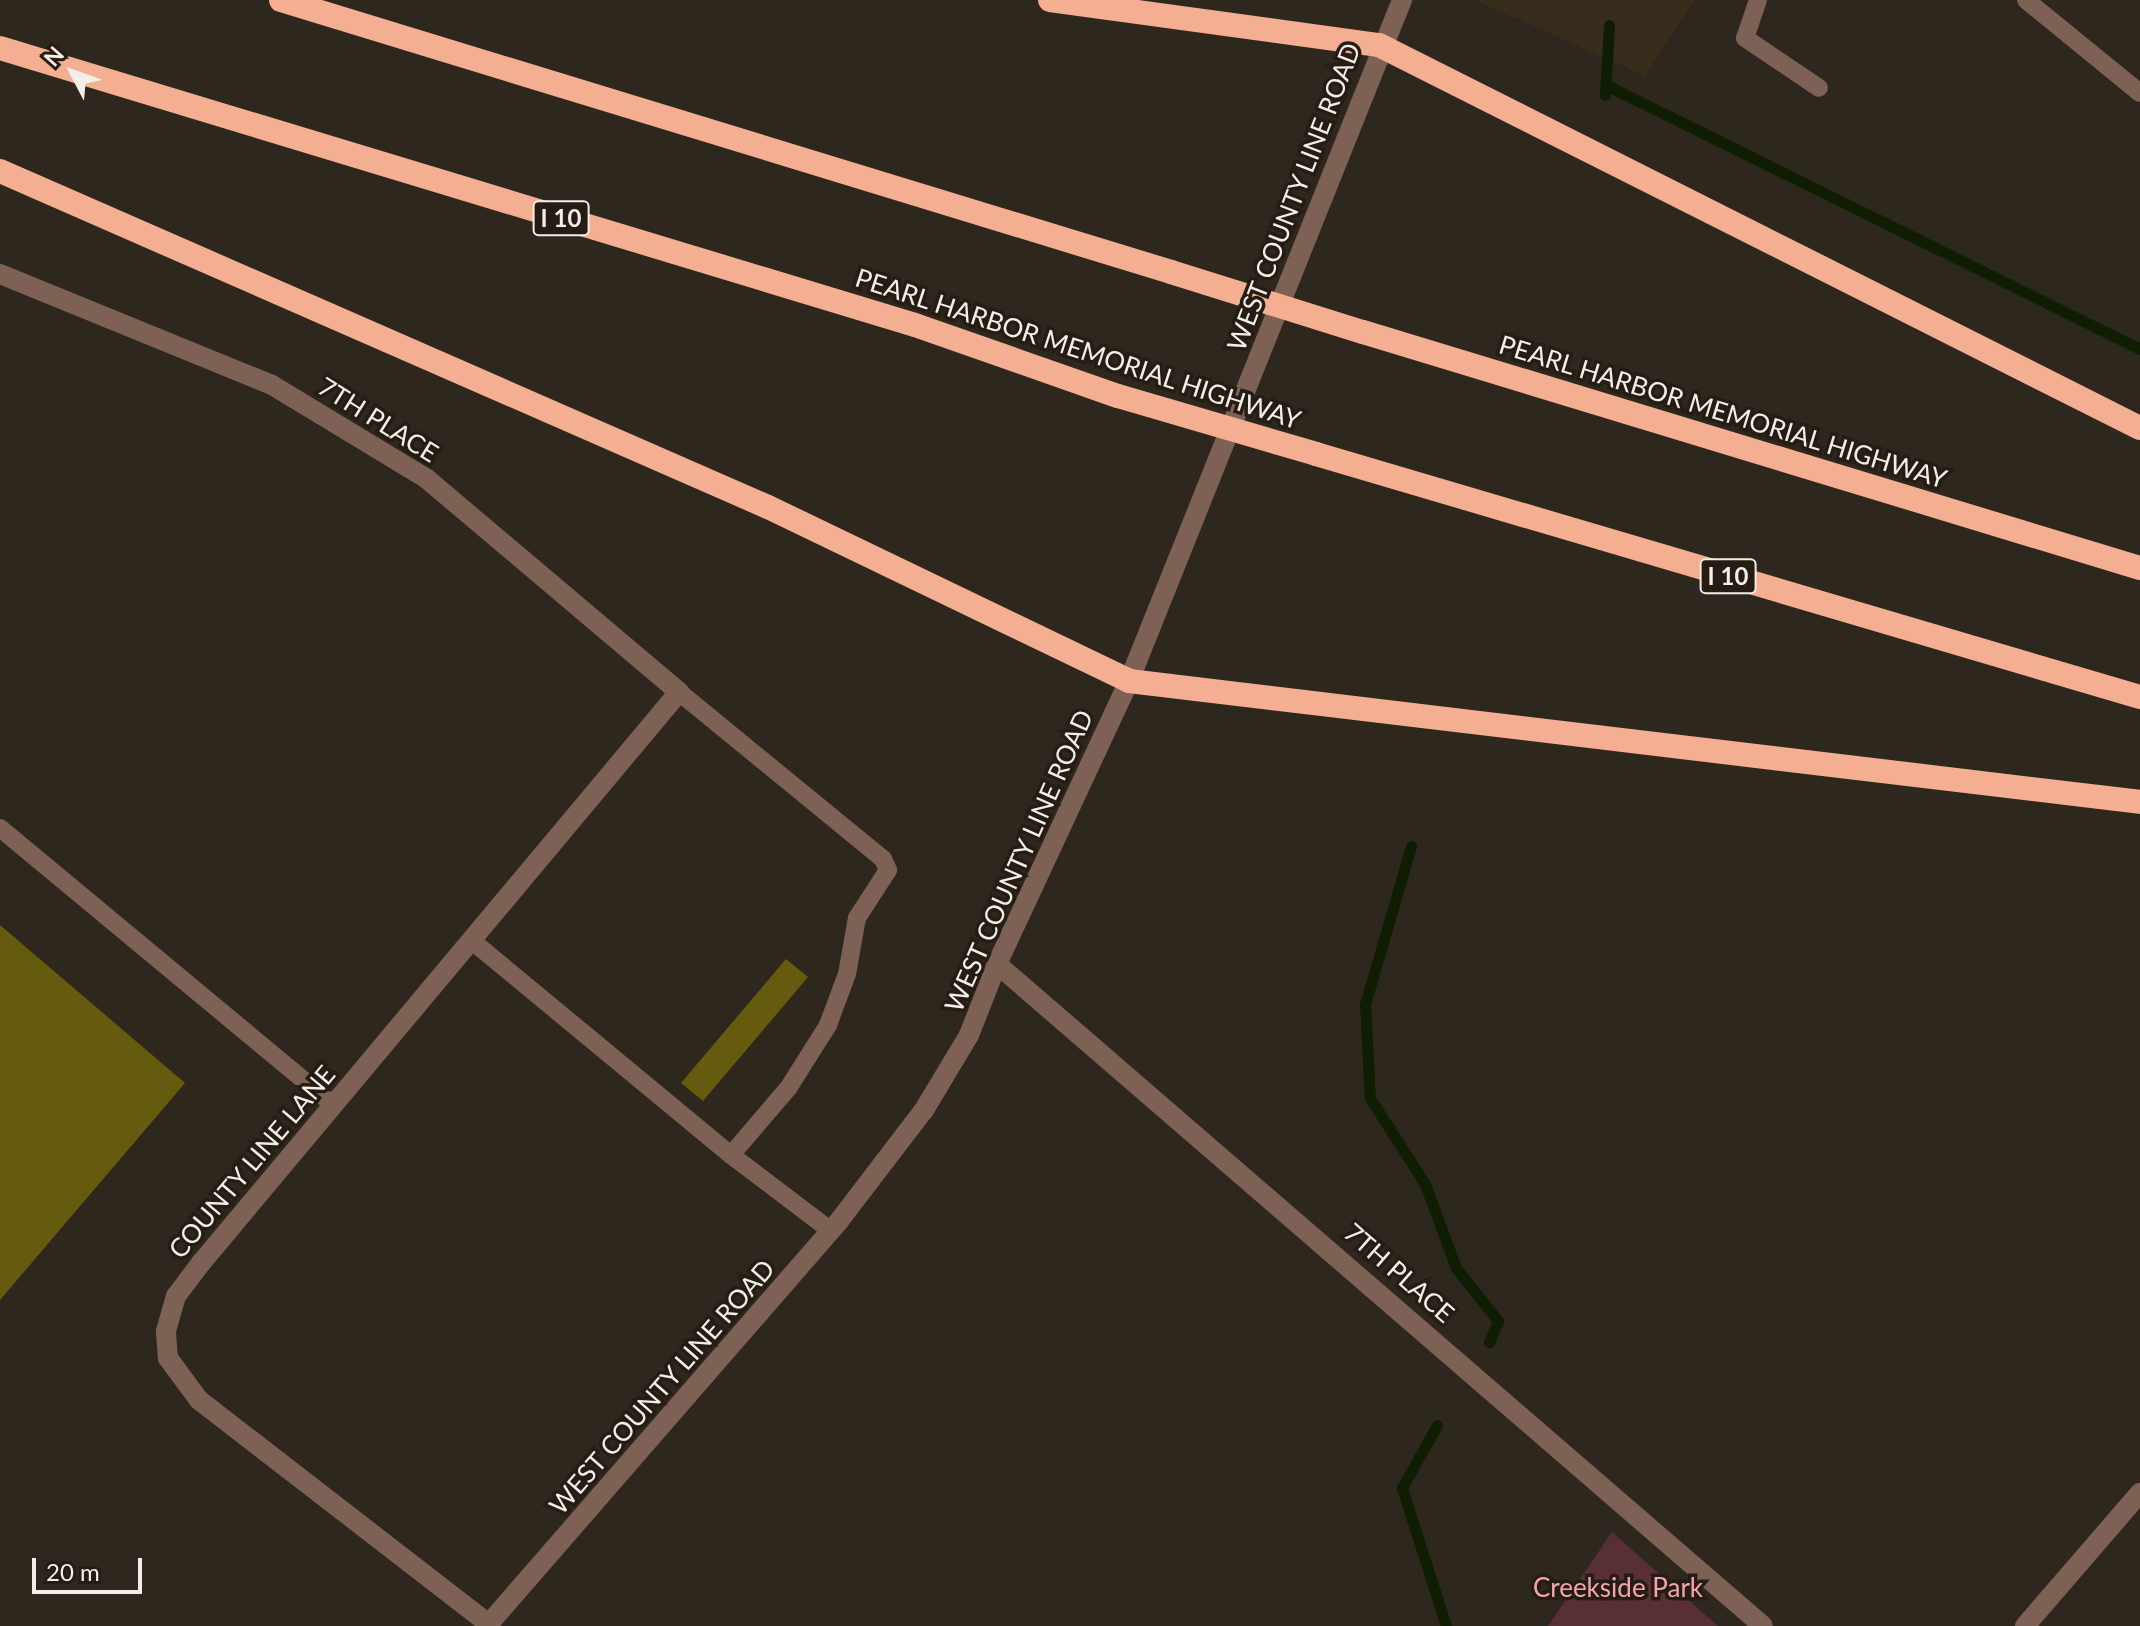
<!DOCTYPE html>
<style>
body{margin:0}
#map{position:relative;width:2140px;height:1626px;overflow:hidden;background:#2e271d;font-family:Lato,sans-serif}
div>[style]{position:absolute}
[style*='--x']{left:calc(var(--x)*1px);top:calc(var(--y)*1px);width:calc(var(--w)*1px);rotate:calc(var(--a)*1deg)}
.built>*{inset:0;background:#382c1d}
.green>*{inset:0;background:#582f34}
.stream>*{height:11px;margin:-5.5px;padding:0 5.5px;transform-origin:5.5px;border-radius:5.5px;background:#0f1e02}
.building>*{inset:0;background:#645b0e}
.service>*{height:18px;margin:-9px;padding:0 9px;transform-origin:9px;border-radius:9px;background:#7d6155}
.minor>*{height:20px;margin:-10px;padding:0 10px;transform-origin:10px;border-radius:10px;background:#7d6155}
.tertiary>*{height:20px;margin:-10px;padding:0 10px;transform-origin:10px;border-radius:10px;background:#7d6155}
.motorway>*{height:24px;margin:-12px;padding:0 12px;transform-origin:12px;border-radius:12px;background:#f4ae91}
.motorway-bridge>*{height:24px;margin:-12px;padding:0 12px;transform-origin:12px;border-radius:12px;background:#f4ae91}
span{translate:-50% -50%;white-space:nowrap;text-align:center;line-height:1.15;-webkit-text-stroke:7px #251d14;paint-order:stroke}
.shield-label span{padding:2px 6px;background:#251d14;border:2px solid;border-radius:6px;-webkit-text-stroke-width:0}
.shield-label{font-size:24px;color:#f4eee8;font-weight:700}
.street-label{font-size:26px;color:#f4eee8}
.park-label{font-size:26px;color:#f6a4ac}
.north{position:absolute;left:32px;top:32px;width:80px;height:80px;-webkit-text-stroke:6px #251d14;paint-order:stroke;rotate:311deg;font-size:22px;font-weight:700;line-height:32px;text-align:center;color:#f4eee8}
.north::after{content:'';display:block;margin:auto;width:28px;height:36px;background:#f4eee8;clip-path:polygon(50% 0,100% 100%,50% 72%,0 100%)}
.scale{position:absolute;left:32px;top:1558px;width:110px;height:36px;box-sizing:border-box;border:4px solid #f4eee8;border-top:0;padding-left:10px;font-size:24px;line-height:28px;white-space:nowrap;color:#f4eee8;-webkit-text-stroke:6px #251d14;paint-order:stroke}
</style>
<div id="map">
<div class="built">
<i style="clip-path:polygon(1475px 0,1695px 0,1645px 76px)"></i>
</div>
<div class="green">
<i style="clip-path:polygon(1612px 1532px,1718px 1626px,1548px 1626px)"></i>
</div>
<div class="stream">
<i style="--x:1606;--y:85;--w:596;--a:26.31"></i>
<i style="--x:1605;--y:95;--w:70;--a:-86.7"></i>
<i style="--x:1411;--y:846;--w:165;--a:106.2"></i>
<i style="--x:1365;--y:1004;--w:94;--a:87"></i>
<i style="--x:1370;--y:1098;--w:102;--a:57.4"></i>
<i style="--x:1425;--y:1184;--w:90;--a:69.7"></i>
<i style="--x:1456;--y:1268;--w:68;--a:51.6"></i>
<i style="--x:1498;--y:1321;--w:23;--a:113"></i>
<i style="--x:1437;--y:1425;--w:72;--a:119.1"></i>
<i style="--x:1402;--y:1488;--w:145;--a:72.3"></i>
</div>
<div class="building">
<i style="clip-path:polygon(0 925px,185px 1083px,0 1300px)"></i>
<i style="clip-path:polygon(786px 959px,808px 977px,703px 1101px,681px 1083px)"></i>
</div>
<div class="service">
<i style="--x:1758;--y:0;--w:40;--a:108.9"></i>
<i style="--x:1745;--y:38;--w:89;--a:34"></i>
<i style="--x:2026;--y:0;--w:147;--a:39.2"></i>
<i style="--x:0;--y:828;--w:433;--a:39.7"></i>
<i style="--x:471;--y:940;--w:337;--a:39.6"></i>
<i style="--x:731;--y:1155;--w:89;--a:-49.5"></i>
<i style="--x:789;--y:1087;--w:73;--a:-57.8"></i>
<i style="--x:828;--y:1025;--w:54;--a:-69.6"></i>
<i style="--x:847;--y:974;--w:57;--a:-79.9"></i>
<i style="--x:857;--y:918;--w:57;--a:-57.1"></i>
<i style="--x:888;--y:870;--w:12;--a:-114"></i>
<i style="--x:883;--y:859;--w:264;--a:-140.7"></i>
<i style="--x:731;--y:1155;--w:126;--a:37.2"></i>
</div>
<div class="minor">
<i style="--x:0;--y:274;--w:294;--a:22.2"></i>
<i style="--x:272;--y:385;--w:181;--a:31.2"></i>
<i style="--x:427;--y:479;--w:330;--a:40.2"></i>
<i style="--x:679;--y:692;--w:745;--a:129.93"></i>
<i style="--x:201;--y:1263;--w:41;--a:127.1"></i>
<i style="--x:176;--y:1296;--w:37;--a:106"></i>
<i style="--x:166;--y:1332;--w:26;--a:86"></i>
<i style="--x:168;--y:1358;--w:52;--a:53.6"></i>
<i style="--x:199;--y:1400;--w:366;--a:37.7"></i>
<i style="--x:487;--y:1626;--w:537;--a:-49"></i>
<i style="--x:839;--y:1221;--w:140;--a:-52.6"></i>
<i style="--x:924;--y:1110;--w:87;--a:-59"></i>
<i style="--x:969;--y:1035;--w:76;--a:-68.5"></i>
<i style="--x:2025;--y:1626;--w:176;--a:-49.2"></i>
</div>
<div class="tertiary">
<i style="--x:1402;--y:0;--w:734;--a:111.84"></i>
<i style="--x:1129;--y:681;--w:312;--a:115"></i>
<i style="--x:997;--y:964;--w:1012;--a:40.83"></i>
</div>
<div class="motorway">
<i style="--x:281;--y:0;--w:931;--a:16.99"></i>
<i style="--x:1050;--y:0;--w:332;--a:7.8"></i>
<i style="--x:1379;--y:45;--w:852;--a:26.72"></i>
<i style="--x:0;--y:48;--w:956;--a:16.84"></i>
<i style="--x:915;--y:325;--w:215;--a:19.3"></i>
<i style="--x:0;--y:171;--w:838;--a:23.63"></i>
<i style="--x:768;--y:507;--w:401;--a:25.7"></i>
<i style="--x:1129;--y:681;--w:1018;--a:6.82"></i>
<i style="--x:1363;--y:332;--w:812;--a:16.9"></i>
<i style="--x:1316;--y:454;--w:859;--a:16.43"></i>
</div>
<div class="motorway-bridge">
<i style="--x:1171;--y:272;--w:201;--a:17.4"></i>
<i style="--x:1118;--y:396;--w:206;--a:16.3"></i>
</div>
<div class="shield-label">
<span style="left:561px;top:218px">I 10</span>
<span style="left:1728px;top:576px">I 10</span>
</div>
<div class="street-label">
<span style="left:1294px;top:197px;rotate:-69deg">WEST COUNTY LINE ROAD</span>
<span style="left:1078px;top:349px;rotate:18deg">PEARL HARBOR MEMORIAL HIGHWAY</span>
<span style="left:1723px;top:412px;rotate:17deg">PEARL HARBOR MEMORIAL HIGHWAY</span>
<span style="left:378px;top:420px;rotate:32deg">7TH PLACE</span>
<span style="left:1019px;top:861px;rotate:-66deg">WEST COUNTY LINE ROAD</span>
<span style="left:252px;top:1162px;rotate:-50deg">COUNTY LINE LANE</span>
<span style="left:1399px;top:1273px;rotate:41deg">7TH PLACE</span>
<span style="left:662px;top:1387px;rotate:-49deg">WEST COUNTY LINE ROAD</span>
</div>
<div class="park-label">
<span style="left:1618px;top:1588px">Creekside Park</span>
</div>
<div class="north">N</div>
<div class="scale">20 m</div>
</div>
